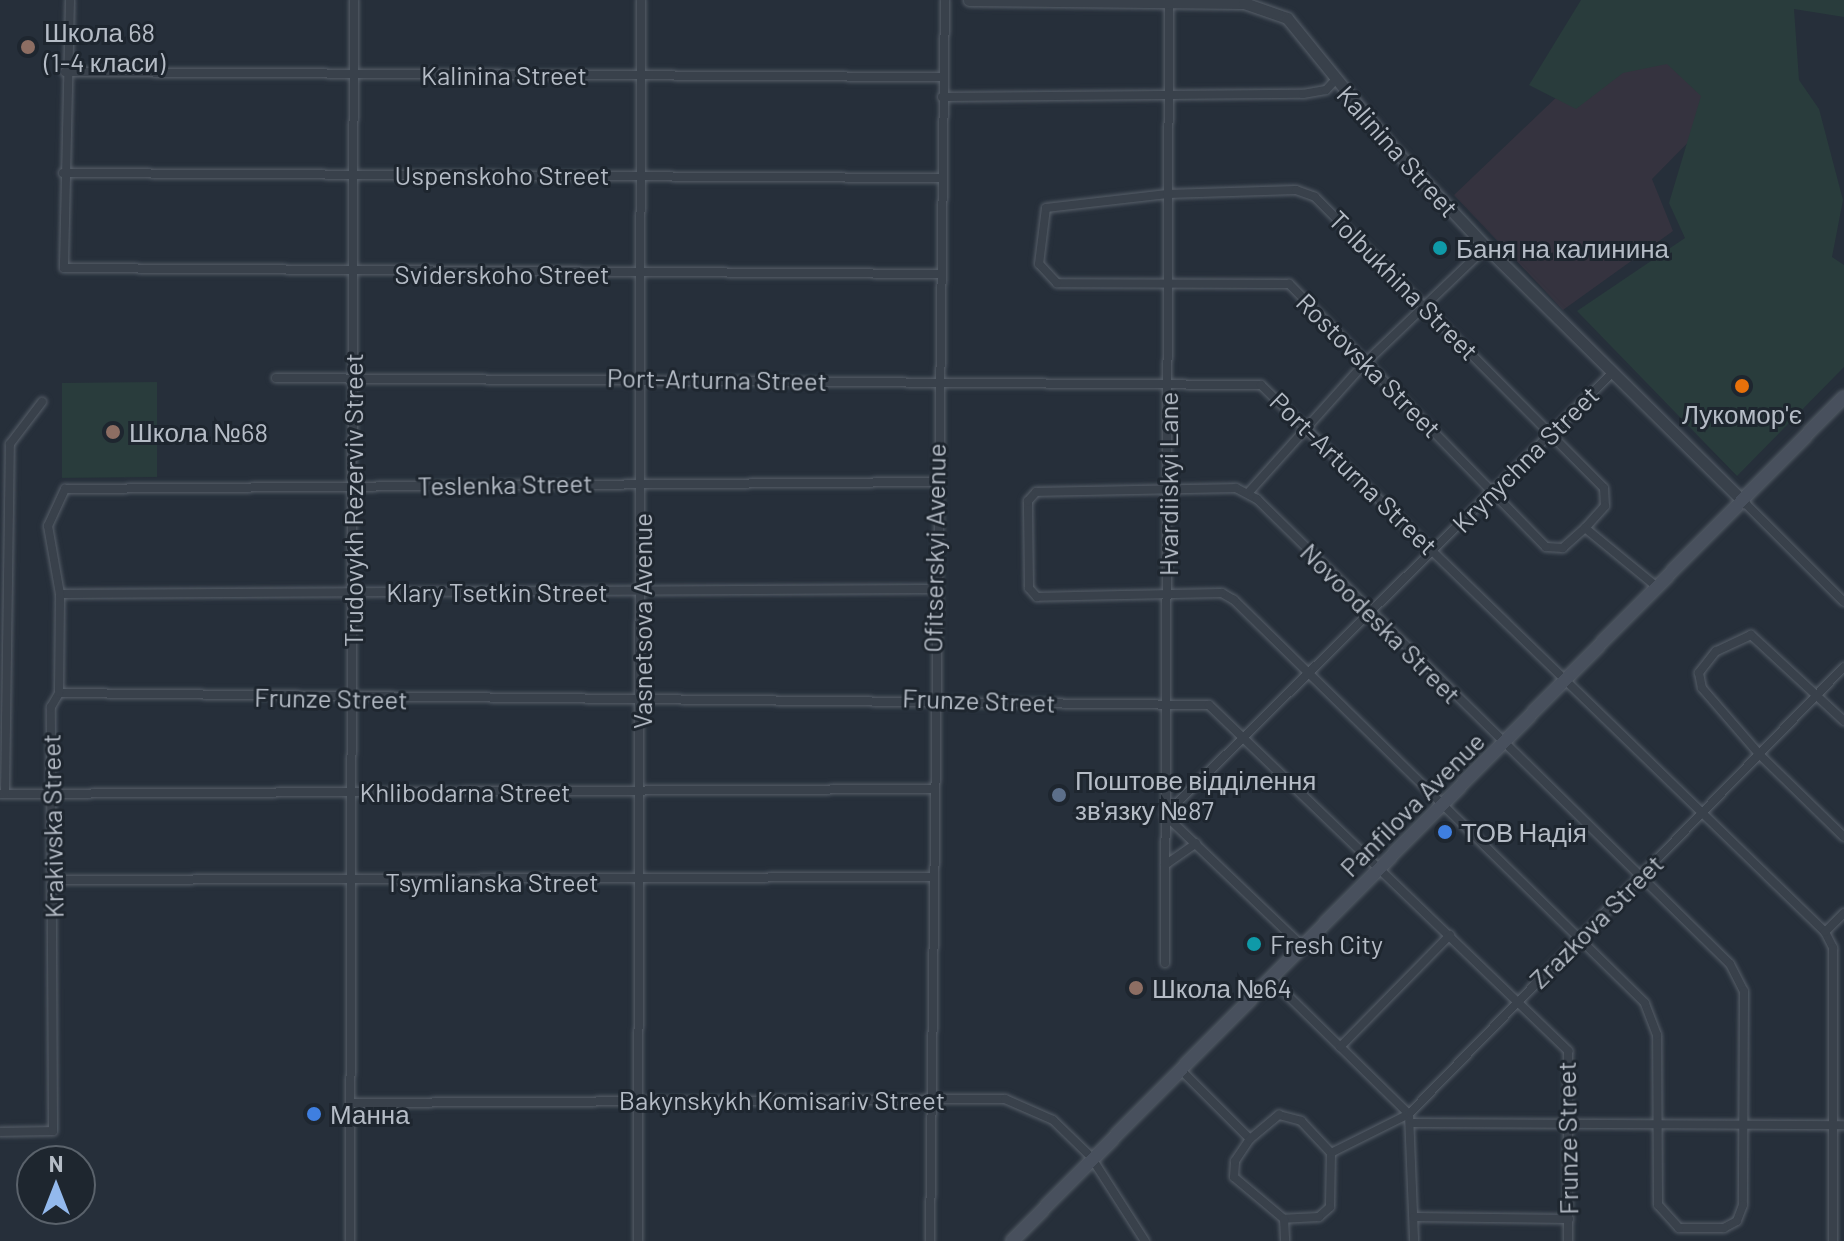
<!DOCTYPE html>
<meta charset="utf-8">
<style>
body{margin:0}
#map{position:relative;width:1844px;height:1241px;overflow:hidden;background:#262f3a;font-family:Barlow,sans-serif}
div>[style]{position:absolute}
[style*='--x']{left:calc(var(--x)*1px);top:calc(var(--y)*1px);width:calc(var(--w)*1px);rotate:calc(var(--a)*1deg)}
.medical>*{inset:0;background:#35333f}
.green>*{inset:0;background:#293c3c}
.roads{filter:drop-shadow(0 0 2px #575f69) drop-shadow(0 0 2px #575f69)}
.minor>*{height:8px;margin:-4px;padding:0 4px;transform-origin:4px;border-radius:4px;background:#39414b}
.tertiary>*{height:11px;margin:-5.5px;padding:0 5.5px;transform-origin:5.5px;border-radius:5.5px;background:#39414b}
.secondary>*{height:12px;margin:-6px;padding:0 6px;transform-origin:6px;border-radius:6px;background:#48505d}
.dots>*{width:22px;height:22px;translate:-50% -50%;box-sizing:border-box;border:4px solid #1e262f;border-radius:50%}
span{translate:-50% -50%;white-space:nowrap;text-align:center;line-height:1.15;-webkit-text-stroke:6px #1e262f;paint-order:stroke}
.poi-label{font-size:26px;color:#b5bcc6}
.left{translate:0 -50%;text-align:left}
.street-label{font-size:26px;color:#b5bcc6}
.north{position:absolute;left:16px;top:1145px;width:80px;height:80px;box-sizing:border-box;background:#1e262f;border:2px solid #5a626b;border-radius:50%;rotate:0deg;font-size:22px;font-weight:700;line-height:32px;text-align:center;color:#b5bcc6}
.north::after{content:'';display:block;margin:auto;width:28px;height:36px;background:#93b9ed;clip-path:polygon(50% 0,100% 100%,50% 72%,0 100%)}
</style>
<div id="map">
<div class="medical">
<i style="clip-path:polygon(1632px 25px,1719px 111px,1652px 179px,1673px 231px,1563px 310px,1454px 195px)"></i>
</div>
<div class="green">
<i style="clip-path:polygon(1581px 0,1844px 0,1844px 17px,1794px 9px,1799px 80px,1819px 109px,1843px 200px,1832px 257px,1844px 265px,1844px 367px,1737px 476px,1577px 311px,1685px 238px,1669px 203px,1701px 96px,1667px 64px,1623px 73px,1576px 109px,1529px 85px)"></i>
<i style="clip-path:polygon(157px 382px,157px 477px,62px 478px,62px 383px)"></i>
</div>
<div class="roads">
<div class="minor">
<i style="--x:70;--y:0;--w:268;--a:91.3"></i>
<i style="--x:64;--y:268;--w:876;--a:0.39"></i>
<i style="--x:65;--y:72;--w:878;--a:0.33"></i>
<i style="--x:942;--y:97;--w:361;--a:-0.5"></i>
<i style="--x:1303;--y:94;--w:23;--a:-10"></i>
<i style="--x:1326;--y:90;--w:16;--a:-47"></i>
<i style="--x:63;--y:173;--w:878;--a:0.33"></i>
<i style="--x:276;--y:378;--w:985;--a:0.41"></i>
<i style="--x:1261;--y:385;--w:786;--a:44.12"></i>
<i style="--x:1825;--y:932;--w:18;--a:63"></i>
<i style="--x:1833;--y:948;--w:293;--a:90"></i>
<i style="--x:1236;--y:488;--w:24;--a:28"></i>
<i style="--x:1257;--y:499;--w:663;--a:44.51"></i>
<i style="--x:1730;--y:964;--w:30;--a:63"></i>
<i style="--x:1744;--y:991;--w:214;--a:90.3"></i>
<i style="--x:1743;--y:1205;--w:17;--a:111"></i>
<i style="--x:1737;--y:1221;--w:15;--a:152"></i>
<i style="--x:1724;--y:1228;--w:45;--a:180"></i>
<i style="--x:1679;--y:1228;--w:31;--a:-132"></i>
<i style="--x:1658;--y:1205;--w:170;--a:-90.3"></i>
<i style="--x:1657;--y:1035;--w:34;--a:-111"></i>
<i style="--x:1645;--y:1003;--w:576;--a:-135.56"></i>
<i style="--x:1234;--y:600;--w:14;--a:-150"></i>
<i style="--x:1222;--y:593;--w:185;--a:178.8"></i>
<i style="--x:1037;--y:597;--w:12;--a:-132"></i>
<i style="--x:1029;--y:588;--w:87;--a:-90.7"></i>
<i style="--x:1028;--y:501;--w:12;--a:-48"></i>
<i style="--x:1036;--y:492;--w:200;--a:-1.1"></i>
<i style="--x:1249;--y:492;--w:172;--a:-48.1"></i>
<i style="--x:1364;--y:364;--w:169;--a:-43.8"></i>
<i style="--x:1744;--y:502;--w:141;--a:45"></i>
<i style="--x:1585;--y:528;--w:30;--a:138"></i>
<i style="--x:1563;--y:548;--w:17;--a:-177"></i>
<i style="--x:1546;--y:547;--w:368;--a:-134.3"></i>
<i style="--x:1289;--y:284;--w:232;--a:-179.8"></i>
<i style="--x:1057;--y:283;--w:26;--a:-133"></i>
<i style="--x:1039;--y:264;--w:56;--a:-82.9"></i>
<i style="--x:1046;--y:208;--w:122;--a:-6.6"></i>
<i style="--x:1167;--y:194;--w:129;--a:-1.8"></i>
<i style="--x:1296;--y:190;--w:20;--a:20"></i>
<i style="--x:1315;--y:197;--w:410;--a:45.2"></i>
<i style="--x:1604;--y:488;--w:18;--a:87"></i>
<i style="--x:1605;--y:506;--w:30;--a:132"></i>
<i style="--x:1585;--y:528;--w:94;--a:39.4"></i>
<i style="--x:60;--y:594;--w:873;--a:-0.33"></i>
<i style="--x:59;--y:693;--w:1150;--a:0.6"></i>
<i style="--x:1209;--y:705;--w:499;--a:43.9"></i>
<i style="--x:1568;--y:1051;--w:190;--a:90"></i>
<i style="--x:1844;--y:721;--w:127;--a:-137.2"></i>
<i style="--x:1751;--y:635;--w:38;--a:155"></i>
<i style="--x:1716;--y:651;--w:28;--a:128"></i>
<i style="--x:1699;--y:673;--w:15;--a:79"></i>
<i style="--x:1702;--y:688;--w:89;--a:49.1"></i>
<i style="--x:1760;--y:755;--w:117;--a:44.3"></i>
<i style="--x:0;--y:794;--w:930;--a:-0.31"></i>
<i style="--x:5;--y:794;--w:350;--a:-89.2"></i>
<i style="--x:10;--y:444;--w:53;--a:-52.7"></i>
<i style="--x:1165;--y:865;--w:38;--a:-35"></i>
<i style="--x:54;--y:880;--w:877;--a:-0.2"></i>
<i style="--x:1825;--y:932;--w:27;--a:-45"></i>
<i style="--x:1302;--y:946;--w:190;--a:-136.3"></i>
<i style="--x:1165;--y:815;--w:630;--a:-44.68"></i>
<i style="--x:1165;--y:963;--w:959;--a:-89.76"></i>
<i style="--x:1270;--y:978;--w:194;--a:44.4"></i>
<i style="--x:1409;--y:1114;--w:127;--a:87.7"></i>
<i style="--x:1340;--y:1047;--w:157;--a:-45.5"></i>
<i style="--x:1180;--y:1069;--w:99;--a:45"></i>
<i style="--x:352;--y:1103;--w:653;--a:-0.35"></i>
<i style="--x:1005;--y:1099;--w:52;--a:23.6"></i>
<i style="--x:1053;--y:1120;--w:53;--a:44.2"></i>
<i style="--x:1091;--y:1157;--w:100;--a:57.3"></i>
<i style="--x:1279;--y:1115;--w:23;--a:15"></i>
<i style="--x:1301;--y:1121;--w:44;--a:46.8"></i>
<i style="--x:1331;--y:1153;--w:54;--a:91.1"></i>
<i style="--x:1330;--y:1207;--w:15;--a:138"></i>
<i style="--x:1319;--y:1217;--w:35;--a:177"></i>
<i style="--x:1284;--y:1219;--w:65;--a:-140"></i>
<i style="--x:1234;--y:1177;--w:16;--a:-86"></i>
<i style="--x:1235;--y:1161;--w:27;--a:-56"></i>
<i style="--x:1250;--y:1139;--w:38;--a:-40"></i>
<i style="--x:1414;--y:1123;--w:430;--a:0.3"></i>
<i style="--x:0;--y:1132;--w:53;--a:-1.1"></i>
<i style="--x:53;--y:1131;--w:424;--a:-90.3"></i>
<i style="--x:51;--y:707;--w:16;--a:-60"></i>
<i style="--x:59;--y:693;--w:99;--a:-89.4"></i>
<i style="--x:60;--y:594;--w:69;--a:-100"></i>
<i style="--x:48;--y:526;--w:41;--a:-65.3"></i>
<i style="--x:65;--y:489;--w:870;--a:-0.46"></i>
<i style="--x:1331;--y:1153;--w:87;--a:-26.6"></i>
<i style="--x:1409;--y:1114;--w:624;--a:-45.78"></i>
<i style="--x:1414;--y:1217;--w:155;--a:0.7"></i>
<i style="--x:1284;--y:1219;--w:22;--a:87"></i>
<i style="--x:350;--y:1241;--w:1241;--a:-89.82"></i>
<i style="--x:638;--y:1241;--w:1241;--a:-89.86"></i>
<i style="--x:930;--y:1241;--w:1241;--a:-89.31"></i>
</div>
<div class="tertiary">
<i style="--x:969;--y:0;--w:275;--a:0.6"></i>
<i style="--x:1244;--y:3;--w:46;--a:19.2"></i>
<i style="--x:1287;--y:18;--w:165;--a:50.9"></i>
<i style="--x:1391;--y:146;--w:139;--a:46.8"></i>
<i style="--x:1486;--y:247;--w:363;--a:44.7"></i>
</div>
<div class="secondary">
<i style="--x:1012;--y:1241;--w:1185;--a:-45.41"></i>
</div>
</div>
<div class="dots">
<i style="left:28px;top:47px;background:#8d6e63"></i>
<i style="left:1440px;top:248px;background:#0f9aa8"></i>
<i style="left:1742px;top:386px;background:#e8710a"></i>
<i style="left:113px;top:432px;background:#8d6e63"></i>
<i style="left:1059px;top:795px;background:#5c6f8a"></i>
<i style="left:1445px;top:832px;background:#3f7fe0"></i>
<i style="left:1254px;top:944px;background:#0f9aa8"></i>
<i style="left:1136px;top:988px;background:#8d6e63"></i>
<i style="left:314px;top:1114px;background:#3f7fe0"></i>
</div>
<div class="poi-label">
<span class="left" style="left:44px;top:47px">Школа 68<br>(1-4 класи)</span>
<span class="left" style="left:1456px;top:248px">Баня на калинина</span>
<span style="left:1742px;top:414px">Лукомор'є</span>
<span class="left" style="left:129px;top:432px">Школа №68</span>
<span class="left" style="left:1075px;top:795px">Поштове відділення<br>зв'язку №87</span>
<span class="left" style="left:1461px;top:832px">ТОВ Надія</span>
<span class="left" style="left:1270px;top:944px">Fresh City</span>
<span class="left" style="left:1152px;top:988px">Школа №64</span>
<span class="left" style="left:330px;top:1114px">Манна</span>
</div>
<div class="street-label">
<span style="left:504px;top:75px">Kalinina Street</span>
<span style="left:1398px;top:151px;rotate:48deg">Kalinina Street</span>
<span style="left:502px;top:175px">Uspenskoho Street</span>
<span style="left:502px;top:274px">Sviderskoho Street</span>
<span style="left:1404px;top:285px;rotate:45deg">Tolbukhina Street</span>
<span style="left:1369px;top:365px;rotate:45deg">Rostovska Street</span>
<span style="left:717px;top:379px;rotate:1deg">Port-Arturna Street</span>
<span style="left:1525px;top:459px;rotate:-45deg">Krynychna Street</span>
<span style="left:1354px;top:473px;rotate:44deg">Port-Arturna Street</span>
<span style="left:505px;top:484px;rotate:-1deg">Teslenka Street</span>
<span style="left:1168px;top:484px;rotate:-90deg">Hvardiiskyi Lane</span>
<span style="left:353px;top:500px;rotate:-90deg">Trudovykh Rezerviv Street</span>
<span style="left:934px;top:548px;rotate:-89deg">Ofitserskyi Avenue</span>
<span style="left:497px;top:592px">Klary Tsetkin Street</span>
<span style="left:642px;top:621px;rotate:-90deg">Vasnetsova Avenue</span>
<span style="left:1381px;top:623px;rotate:45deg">Novoodeska Street</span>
<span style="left:331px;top:698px;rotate:1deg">Frunze Street</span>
<span style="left:979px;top:700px;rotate:2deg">Frunze Street</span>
<span style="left:465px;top:792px">Khlibodarna Street</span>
<span style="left:1412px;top:804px;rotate:-45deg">Panfilova Avenue</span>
<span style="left:52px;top:826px;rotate:-91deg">Krakivska Street</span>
<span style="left:492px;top:882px">Tsymlianska Street</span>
<span style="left:1596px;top:921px;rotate:-45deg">Zrazkova Street</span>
<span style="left:782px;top:1100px">Bakynskykh Komisariv Street</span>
<span style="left:1567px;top:1138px;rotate:-91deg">Frunze Street</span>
</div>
<div class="north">N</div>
</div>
